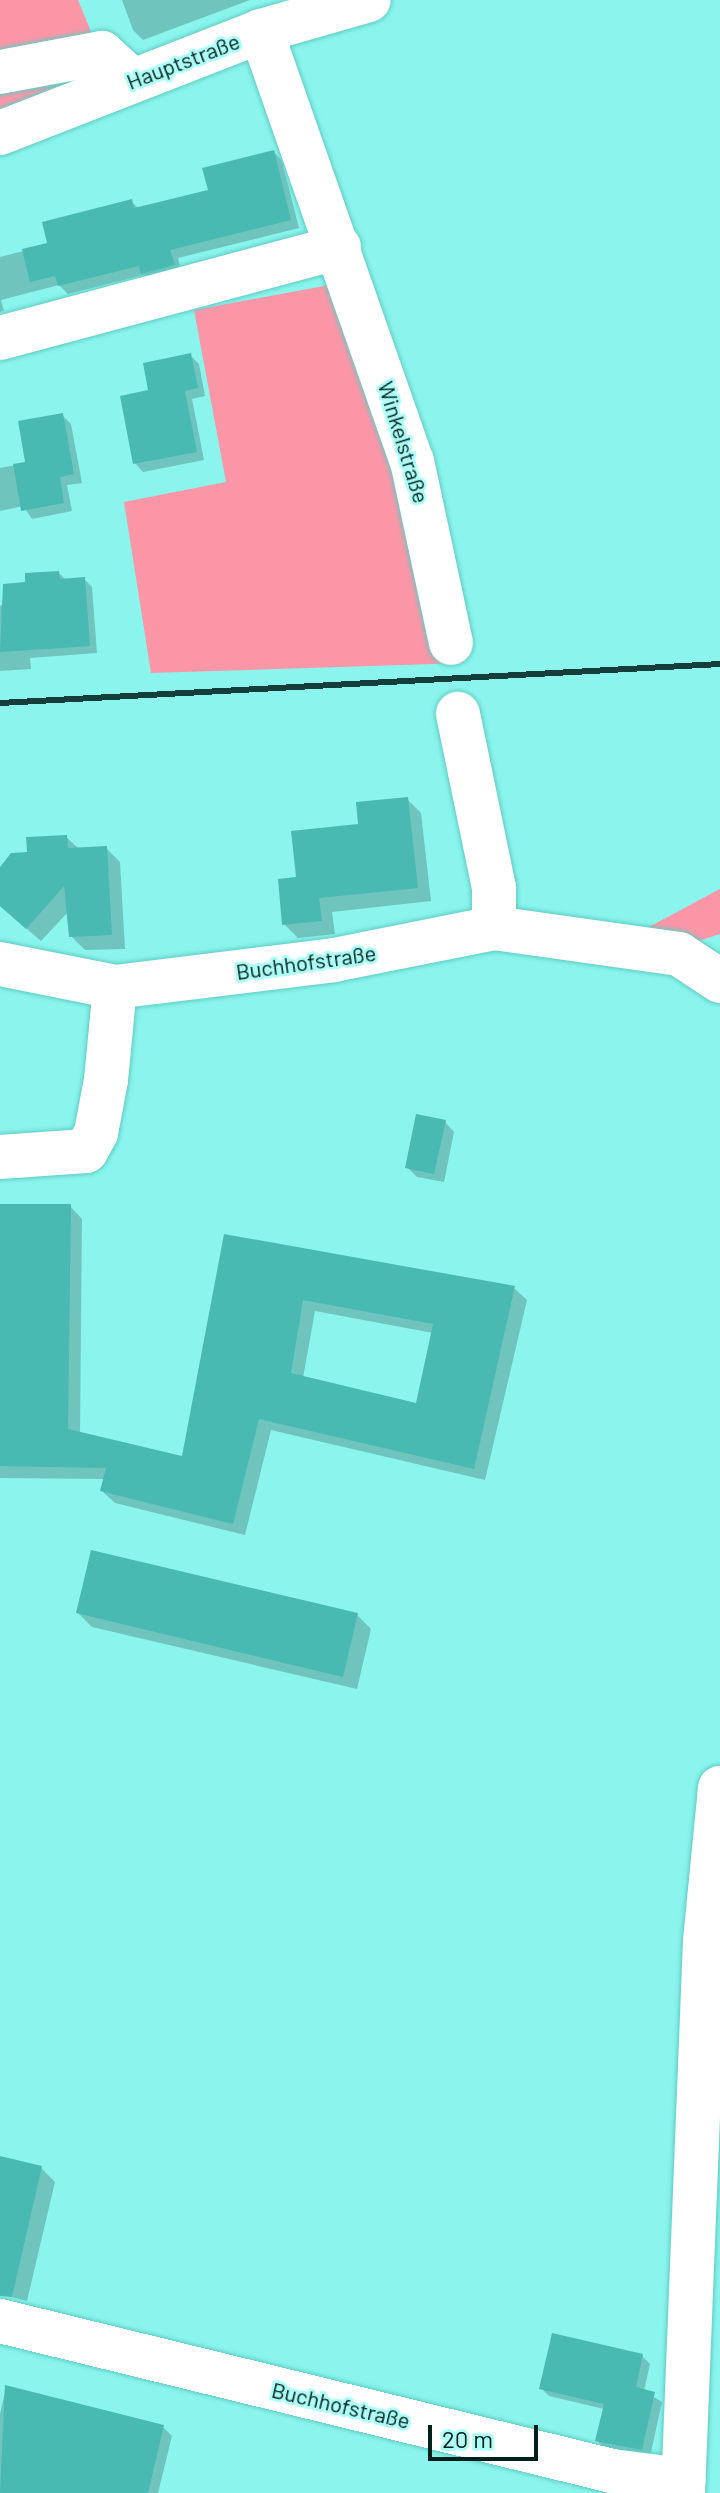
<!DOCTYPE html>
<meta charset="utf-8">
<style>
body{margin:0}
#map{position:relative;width:720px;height:2493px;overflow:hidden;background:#8bf5ed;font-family:Barlow,sans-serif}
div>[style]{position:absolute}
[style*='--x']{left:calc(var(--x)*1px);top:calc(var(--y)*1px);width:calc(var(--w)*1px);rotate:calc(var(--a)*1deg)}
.green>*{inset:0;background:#fb96a7}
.shadow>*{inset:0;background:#0003}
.building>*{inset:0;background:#49bab2}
.roads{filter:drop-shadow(0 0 2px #5fccc4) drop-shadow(0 0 2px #5fccc4)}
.minor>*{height:44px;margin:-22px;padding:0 22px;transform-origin:22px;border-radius:22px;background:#fff}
.rail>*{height:6px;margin:-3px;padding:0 3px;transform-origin:3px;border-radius:3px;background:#143e3c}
span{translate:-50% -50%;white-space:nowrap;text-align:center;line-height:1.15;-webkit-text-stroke:6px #adfff8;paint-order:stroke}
.street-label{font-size:22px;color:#00201e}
.scale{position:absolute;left:428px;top:2425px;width:110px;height:36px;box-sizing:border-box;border:4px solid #00201e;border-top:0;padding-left:10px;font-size:24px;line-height:28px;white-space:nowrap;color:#00201e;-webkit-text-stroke:6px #adfff8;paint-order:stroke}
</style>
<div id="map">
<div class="green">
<i style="clip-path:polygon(0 0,78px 0,106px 68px,0 126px)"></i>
<i style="clip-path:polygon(367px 278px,455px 559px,464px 663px,151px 673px,124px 502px,226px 482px,194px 310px)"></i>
<i style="clip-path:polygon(720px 889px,720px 934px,689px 944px,632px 936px)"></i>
</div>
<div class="shadow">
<i style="clip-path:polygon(122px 0,250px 0,143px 40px,133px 30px)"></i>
<i style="clip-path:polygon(274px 152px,282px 161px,299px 228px,178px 258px,182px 274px,151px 282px,144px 275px,68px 294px,59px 285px,1px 300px,4px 311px,0 312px,0 257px,50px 244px,131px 201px,139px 209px,211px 191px)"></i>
<i style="clip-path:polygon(190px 355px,199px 364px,205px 396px,192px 399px,204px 460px,143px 472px,135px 463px,150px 391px)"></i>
<i style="clip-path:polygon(62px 415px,71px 424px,82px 483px,67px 485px,72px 511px,32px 519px,23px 506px,0 511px,0 468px,27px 463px)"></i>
<i style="clip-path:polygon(59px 573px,67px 581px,84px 579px,92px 587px,97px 653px,30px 658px,31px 669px,0 671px,0 606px,28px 584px)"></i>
<i style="clip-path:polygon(407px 799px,421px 813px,431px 901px,332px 912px,335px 934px,298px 938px,284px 924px,298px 879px,361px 825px)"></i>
<i style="clip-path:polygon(66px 837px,79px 849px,106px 848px,120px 862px,125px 949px,85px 950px,71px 936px,69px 911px,41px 941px,0 906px,0 870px)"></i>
<i style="clip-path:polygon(445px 1122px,454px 1132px,444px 1182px,417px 1177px,407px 1167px)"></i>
<i style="clip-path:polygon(evenodd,0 1206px,70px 1206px,82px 1219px,80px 1434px,184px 1459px,225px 1236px,514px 1288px,527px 1300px,485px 1480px,271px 1430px,245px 1535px,115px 1503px,102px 1491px,105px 1479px,0 1478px,0 1206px,315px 1311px,433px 1333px,417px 1405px,303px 1378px,315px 1311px)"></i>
<i style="clip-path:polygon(78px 1613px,357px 1615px,371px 1629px,357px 1689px,92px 1627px)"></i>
<i style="clip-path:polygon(0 2158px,41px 2168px,55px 2182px,27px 2301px,0 2294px)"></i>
<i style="clip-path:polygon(642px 2356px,650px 2364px,644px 2391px,662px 2402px,650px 2457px,606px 2449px,597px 2441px,604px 2409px,549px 2396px,541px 2388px)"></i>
<i style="clip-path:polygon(6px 2387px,163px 2427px,172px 2436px,158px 2493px,0 2493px,0 2414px)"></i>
</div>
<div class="building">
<i style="clip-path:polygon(274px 150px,291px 220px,170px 250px,175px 265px,141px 274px,139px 266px,58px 286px,55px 276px,30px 282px,22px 249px,47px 243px,42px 222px,132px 199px,134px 208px,208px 190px,202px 168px)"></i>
<i style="clip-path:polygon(191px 353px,198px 388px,185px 391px,197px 452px,133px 464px,120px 396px,148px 390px,143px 363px)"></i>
<i style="clip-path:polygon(63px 413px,74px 474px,60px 477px,64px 503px,21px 511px,13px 464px,25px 462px,18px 421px)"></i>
<i style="clip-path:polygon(59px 571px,60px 579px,85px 577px,90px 646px,0 652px,3px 584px,25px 582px,25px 573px)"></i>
<i style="clip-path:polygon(408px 797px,418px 888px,319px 898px,322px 921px,282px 925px,278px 879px,296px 877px,291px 831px,358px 824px,356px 802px)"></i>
<i style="clip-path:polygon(67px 835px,68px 848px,107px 846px,112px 935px,69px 937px,64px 886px,26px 929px,0 906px,0 867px,11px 853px,27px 852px,26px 837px)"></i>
<i style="clip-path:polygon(416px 1114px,446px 1120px,434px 1174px,405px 1168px)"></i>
<i style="clip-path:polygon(evenodd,0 1204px,71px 1204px,68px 1429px,182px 1456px,224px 1234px,515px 1286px,474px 1469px,259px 1419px,233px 1524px,100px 1491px,106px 1468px,0 1466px,0 1204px,303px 1300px,433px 1324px,416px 1403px,291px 1373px,303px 1300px)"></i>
<i style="clip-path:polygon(91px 1550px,358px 1613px,343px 1677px,76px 1613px)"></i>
<i style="clip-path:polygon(0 2156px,42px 2166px,12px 2297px,0 2296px)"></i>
<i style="clip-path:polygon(552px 2333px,643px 2354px,636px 2387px,655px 2392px,642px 2450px,595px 2441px,604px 2404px,539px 2389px)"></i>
<i style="clip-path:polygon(5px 2385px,164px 2425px,148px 2493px,0 2493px)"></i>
</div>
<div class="roads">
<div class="minor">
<i style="--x:261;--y:31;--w:456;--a:70.7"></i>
<i style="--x:412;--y:461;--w:186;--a:77.9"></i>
<i style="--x:0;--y:72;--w:104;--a:-10.6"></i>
<i style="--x:102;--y:53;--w:40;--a:42"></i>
<i style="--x:0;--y:133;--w:280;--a:-21.3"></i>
<i style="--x:261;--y:31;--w:112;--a:-16"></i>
<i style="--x:0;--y:338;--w:351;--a:-15"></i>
<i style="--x:494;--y:928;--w:187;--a:8"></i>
<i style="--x:679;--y:954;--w:49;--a:33.4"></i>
<i style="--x:0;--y:964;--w:117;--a:11.3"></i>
<i style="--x:115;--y:987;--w:221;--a:-7"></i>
<i style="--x:334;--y:960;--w:163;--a:-11.3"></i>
<i style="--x:494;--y:928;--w:40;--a:-90"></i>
<i style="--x:494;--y:888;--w:178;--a:-101.7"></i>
<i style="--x:0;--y:1157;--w:86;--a:-4"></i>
<i style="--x:86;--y:1151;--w:21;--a:-61"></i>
<i style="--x:96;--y:1133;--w:54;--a:-79.3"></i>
<i style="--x:106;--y:1080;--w:93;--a:-84.5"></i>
<i style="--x:0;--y:2321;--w:630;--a:13.77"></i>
<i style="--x:612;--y:2471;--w:72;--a:7.2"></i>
<i style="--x:683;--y:2493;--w:552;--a:-87.72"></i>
<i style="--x:705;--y:1941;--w:154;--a:-84.4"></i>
</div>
</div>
<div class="rail">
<i style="--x:0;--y:703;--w:721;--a:-3.1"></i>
</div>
<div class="street-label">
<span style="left:183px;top:61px;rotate:-21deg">Hauptstraße</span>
<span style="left:404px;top:442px;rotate:73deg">Winkelstraße</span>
<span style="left:306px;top:962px;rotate:-8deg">Buchhofstraße</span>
<span style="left:341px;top:2405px;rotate:13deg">Buchhofstraße</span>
</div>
<div class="scale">20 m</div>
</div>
